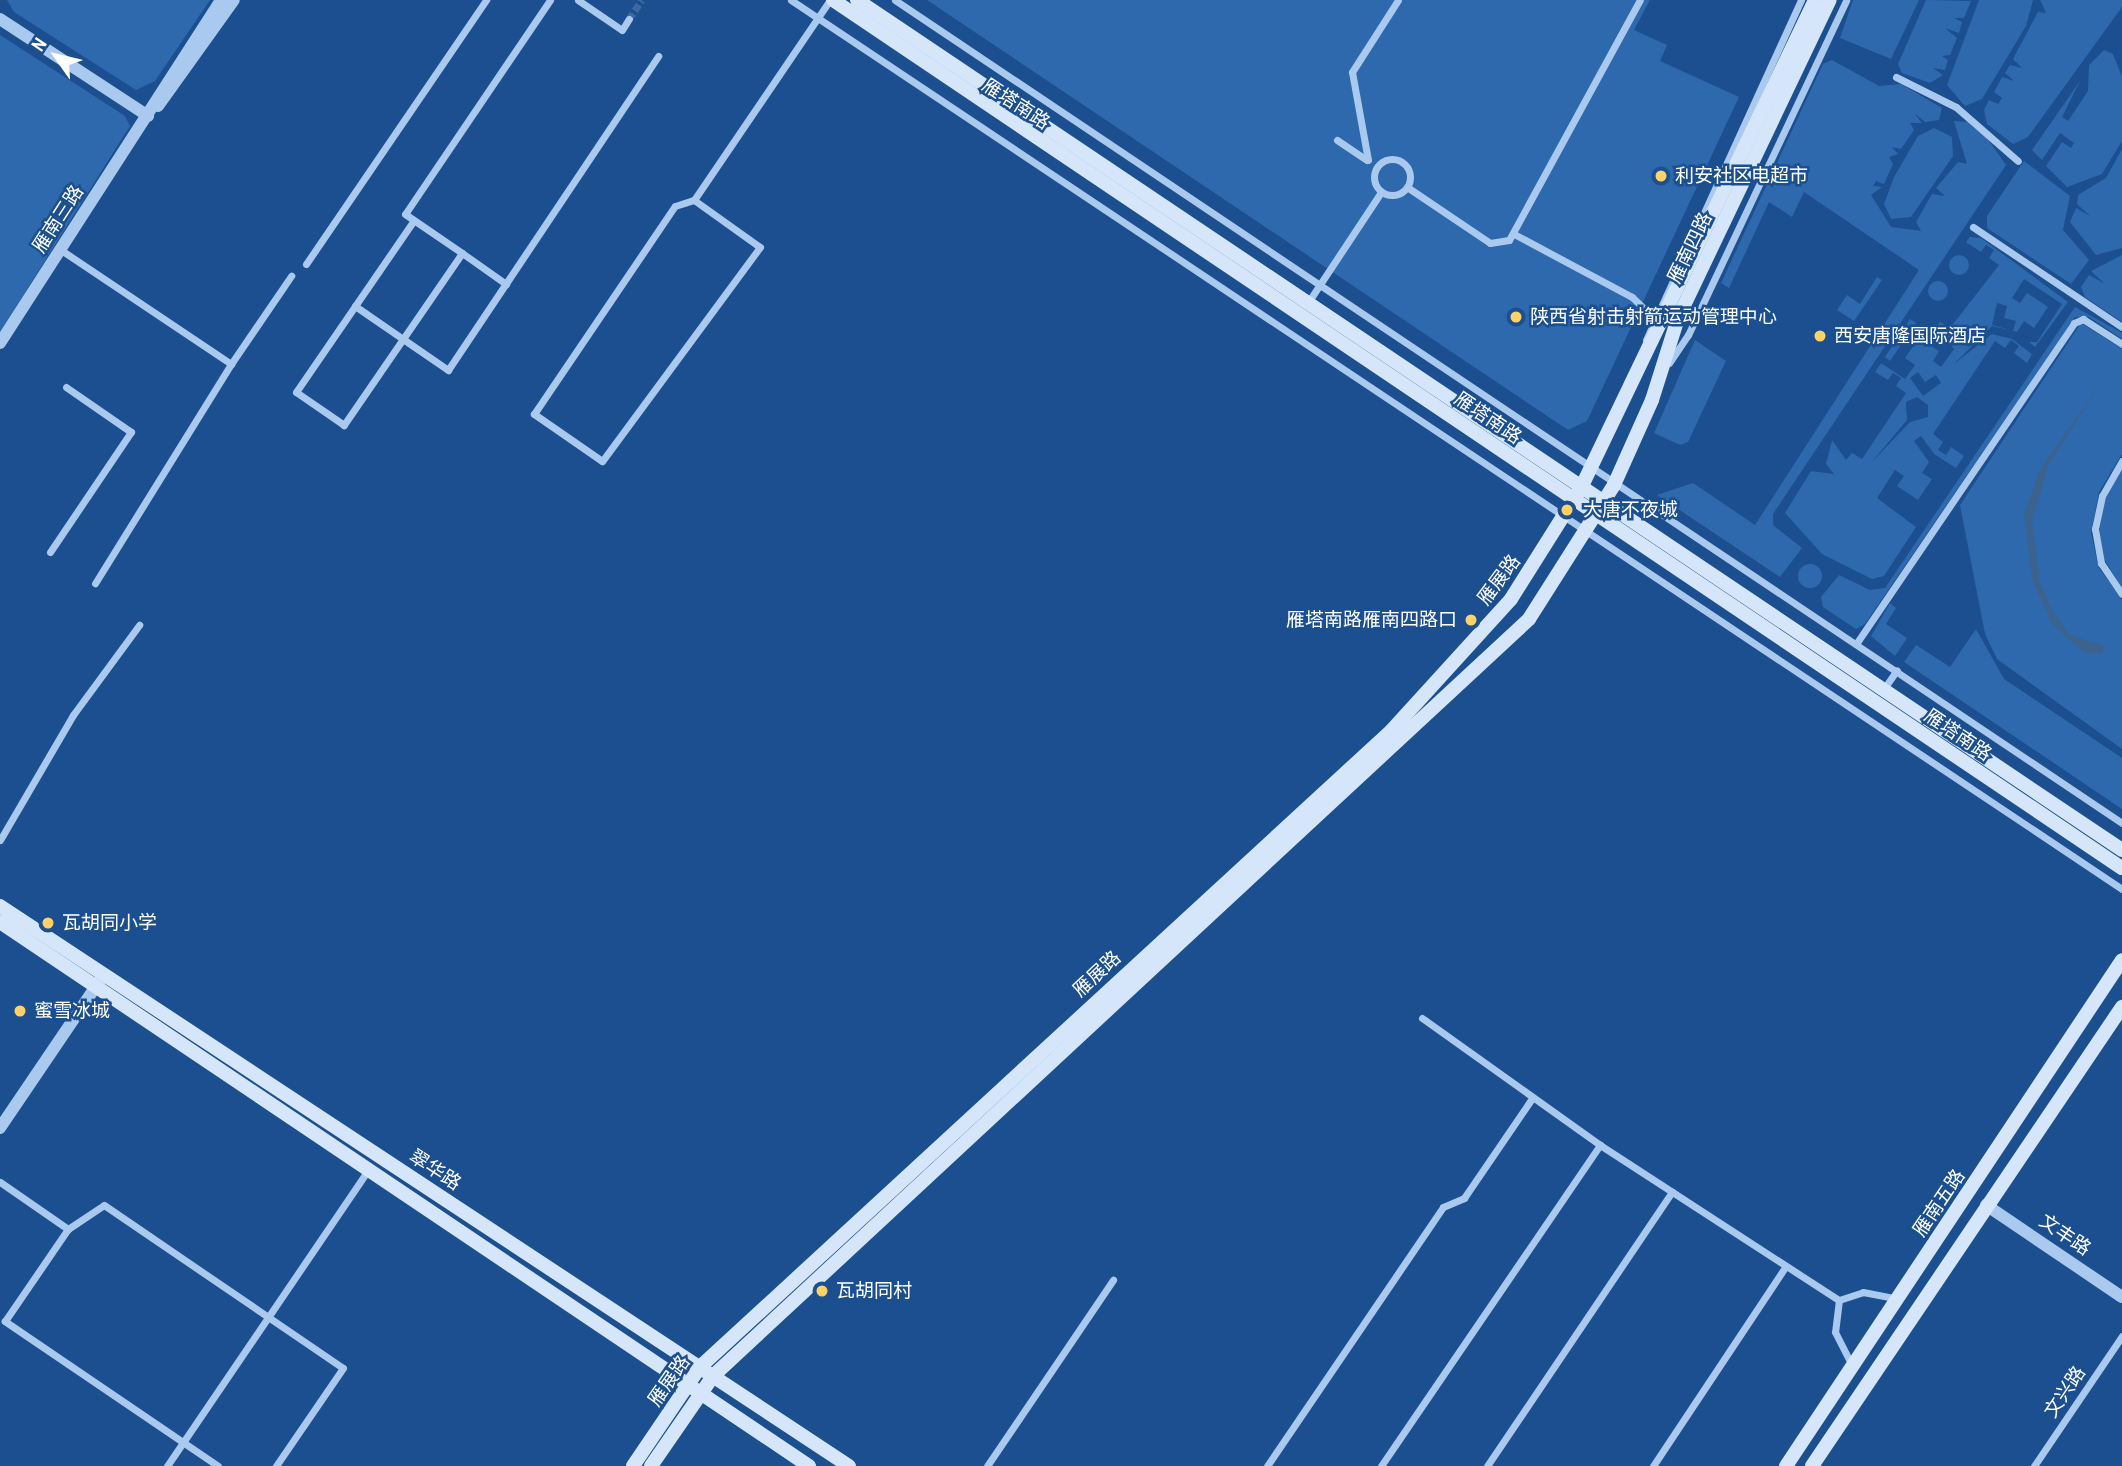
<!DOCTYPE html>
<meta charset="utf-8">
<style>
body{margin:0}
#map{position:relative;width:2122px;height:1466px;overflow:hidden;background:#1b4f8f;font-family:"Archivo Narrow","Noto Sans SC",sans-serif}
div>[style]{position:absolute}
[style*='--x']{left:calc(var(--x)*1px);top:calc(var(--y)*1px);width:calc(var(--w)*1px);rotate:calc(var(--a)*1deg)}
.green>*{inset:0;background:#2e69ad}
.round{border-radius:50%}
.water>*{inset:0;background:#3c6290}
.minor-tunnel>*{height:7px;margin-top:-3.5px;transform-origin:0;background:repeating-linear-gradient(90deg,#3d69a0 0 7px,transparent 0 10.5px)}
.minor>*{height:7px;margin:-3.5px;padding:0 3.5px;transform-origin:3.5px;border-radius:3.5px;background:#a9c9ee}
.minor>.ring{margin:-3.5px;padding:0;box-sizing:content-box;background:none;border:7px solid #a9c9ee;border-radius:50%}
.tertiary>*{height:12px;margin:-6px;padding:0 6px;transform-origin:6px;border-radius:6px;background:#a9c9ee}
.secondary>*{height:14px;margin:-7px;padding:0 7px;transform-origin:7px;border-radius:7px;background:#d6e6fa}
.dots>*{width:19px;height:19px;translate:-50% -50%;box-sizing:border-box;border:4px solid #1b4f8f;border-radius:50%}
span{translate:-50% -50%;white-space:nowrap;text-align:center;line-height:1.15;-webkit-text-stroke:5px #1b4f8f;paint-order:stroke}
.street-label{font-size:19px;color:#fff}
.poi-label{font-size:19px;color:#fff}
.left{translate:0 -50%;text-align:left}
.right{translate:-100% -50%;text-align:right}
.north{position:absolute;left:21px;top:21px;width:70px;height:70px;-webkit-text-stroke:5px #1b4f8f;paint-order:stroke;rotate:304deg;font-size:19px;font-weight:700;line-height:28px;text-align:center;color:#fff}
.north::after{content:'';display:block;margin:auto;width:24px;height:32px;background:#fff;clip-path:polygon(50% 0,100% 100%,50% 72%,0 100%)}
</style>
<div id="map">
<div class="green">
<i style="clip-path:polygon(7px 0,210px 0,155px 81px,136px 90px,14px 12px)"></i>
<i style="clip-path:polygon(927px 0,1650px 0,1634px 30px,1667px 45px,1660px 61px,1739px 97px,1587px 421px,1568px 430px)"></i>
<i style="clip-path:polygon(1853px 0,1919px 0,1891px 59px,1840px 38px)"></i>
<i style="clip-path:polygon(1926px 0,1971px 1px,1964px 18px,1954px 18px,1962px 22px,1959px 33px,1945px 28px,1957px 38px,1950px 55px,1942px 56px,1948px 60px,1945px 70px,1933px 68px,1943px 75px,1930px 83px,1902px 73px,1898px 64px)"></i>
<i style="clip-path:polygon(1979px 0,2033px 0,2026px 26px,1982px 99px,1965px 106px,1947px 85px)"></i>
<i style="clip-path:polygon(2040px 0,2122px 0,2122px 7px,2028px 137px,2013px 144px,1987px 124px,1984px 110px,1989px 100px,1998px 104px,2002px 98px,1994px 92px,2002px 77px,2014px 81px,2005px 73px,2010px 65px,2022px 68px,2013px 59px,2038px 12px,2046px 13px)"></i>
<i style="clip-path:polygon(0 35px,125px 116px,130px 126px,0 332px)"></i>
<i style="clip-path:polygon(2104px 50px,2113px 54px,2122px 77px,2122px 141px,2102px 174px,2067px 187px,2046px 166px,2062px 142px,2071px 148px,2074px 143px,2060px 133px,2042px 160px,2032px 150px,2080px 81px,2062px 117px,2068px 121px,2088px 91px,2089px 65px)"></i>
<i style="clip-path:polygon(1832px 60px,1879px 86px,1901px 84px,1942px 108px,1939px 120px,1925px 122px,1914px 113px,1922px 123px,1910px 123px,1914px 130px,1901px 149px,1892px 147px,1898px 154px,1889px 157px,1893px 164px,1884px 184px,1876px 181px,1873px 186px,1882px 187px,1871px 195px,1891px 227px,1921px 231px,1916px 222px,1932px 194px,1945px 196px,1936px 188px,1958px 162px,1967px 164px,1954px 121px,1967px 122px,1987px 138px,2006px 165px,1773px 514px,1773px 525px,1802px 548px,1780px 577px,1657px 495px,1693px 483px,1755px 525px,1919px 270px,1804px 192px,1792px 217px,1769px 202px,1729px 288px,1721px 283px,1823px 64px)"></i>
<i style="clip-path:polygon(1934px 128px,1952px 137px,1953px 156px,1911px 217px,1891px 219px,1884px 204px,1894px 177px,1918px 136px)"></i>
<i style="clip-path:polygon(2122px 149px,2122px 248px,2096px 255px,2070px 222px,2076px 208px,2090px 216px,2077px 204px,2078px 195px,2106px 178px)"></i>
<i style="clip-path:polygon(2024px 161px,2070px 196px,2063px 230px,2089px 260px,2071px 284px,1987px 228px,1987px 216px)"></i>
<i style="clip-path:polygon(evenodd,1970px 237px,1981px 238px,2068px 302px,2035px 347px,2029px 342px,2037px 342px,2062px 304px,2024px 279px,2012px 298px,2020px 303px,2027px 293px,2048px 307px,2034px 328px,2024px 321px,2017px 332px,1992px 326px,1954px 364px,1992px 334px,2012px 339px,2032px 354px,2027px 363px,2014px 353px,2019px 346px,2011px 340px,2005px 348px,1995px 341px,1933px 434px,1943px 442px,1938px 450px,1946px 455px,1951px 447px,1964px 456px,1956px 468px,1934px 454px,1921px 436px,1914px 441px,1929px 462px,1922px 473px,1932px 479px,1918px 500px,1897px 486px,1904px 476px,1895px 470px,1877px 498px,1916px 527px,1884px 576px,1872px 579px,1822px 554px,1785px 513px,1811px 471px,1834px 474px,1826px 464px,1832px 440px,1846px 460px,1852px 453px,1862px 459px,1906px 393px,1896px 386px,1901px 378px,1893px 373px,1888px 380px,1875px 372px,1881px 363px,1905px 379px,1915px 365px,1905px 358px,1919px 338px,1939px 351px,1933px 361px,1941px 367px,1954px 349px,1935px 329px,1940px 322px,1950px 328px,1999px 265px,1989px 258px,1994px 250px,1986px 245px,1981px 252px,1966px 242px,1970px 237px,1997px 303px,2007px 306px,2004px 318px,2016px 321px,2013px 331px,1992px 325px,1997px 303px,1970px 237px,1918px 372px,1925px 382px,1936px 375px,1941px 383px,1923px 396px,1910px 378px,1918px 372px,1970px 237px,1917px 397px,1928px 405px,1928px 417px,1910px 422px,1870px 464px,1907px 420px,1906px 402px,1917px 397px)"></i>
<i class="round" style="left:1949px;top:255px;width:20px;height:20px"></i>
<i style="clip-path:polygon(2122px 255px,2122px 322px,2085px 297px,2081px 287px,2089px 275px,2105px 284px,2091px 271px)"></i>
<i style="clip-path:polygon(1877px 277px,1882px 280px,1854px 321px,1837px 310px,1847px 295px,1860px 304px)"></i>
<i class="round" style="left:1928px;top:281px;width:20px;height:20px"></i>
<i style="clip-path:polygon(2075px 307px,2122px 333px,2122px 339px,2089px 317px,2075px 317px,1865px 624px,1856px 629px,1823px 607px,1821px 597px,1839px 575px,1870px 590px,1885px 588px)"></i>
<i style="clip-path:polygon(1910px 319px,1916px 323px,1890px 361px,1885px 357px)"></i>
<i style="clip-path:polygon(2081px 323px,2122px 349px,2122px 454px,2099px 492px,2091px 533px,2099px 568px,2122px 600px,2122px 749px,1997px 659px,1985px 634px,1960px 505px)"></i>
<i style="clip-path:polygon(1695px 340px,1726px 361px,1688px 442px,1680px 445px,1654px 433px)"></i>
<i style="clip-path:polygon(2122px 468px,2122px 588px,2104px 559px,2099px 534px,2104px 502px)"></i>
<i class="round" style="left:1798px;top:564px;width:24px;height:24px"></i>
<i style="clip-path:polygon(1890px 603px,1896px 608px,1886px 624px,1907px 638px,1895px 656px,1871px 636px)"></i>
<i style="clip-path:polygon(1976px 629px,2004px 679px,2122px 758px,2122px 809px,1904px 662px,1916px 645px,1950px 667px)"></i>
</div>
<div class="water">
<i style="clip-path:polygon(2101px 383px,2049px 464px,2032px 522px,2040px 581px,2051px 608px,2069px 634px,2106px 647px,2101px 654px,2084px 652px,2052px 624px,2032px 579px,2024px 514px,2040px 469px)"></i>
</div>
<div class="minor-tunnel">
<i style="--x:629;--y:19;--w:23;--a:-56"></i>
</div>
<div class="minor">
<i style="--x:550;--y:0;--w:258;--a:124.1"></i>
<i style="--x:405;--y:214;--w:69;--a:34.4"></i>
<i style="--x:462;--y:253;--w:209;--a:124.5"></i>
<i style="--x:344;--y:425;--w:58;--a:-145.5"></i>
<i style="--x:296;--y:392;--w:104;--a:-55.5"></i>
<i style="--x:355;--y:306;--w:58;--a:34.5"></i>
<i style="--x:403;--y:339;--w:55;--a:34.6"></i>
<i style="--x:448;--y:370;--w:378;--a:-56.2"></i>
<i style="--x:578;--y:0;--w:53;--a:34.3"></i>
<i style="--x:622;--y:30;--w:13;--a:-58"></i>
<i style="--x:791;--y:0;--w:1601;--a:33.74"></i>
<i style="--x:895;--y:0;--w:1477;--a:33.85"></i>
<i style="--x:1896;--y:77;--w:67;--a:26.6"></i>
<i style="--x:1956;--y:107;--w:82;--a:41.1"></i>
<i style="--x:1337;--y:140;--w:36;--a:34"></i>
<i class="ring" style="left:1374px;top:159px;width:29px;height:29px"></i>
<i style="--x:1368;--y:160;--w:89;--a:-100.3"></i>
<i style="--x:1352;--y:72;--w:85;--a:-57.4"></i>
<i style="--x:1407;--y:187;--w:100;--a:34"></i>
<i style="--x:1490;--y:243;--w:19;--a:-9"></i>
<i style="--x:1509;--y:240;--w:273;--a:-61.4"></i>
<i style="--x:694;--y:200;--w:81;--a:35.5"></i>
<i style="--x:760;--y:247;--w:266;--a:126.4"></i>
<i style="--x:602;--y:461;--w:83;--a:-145.3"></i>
<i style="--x:534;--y:414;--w:251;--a:-55.9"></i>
<i style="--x:675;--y:206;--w:20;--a:-18"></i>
<i style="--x:694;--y:200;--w:242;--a:-55.8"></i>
<i style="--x:1973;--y:227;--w:179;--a:33.9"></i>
<i style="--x:1514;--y:234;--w:134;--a:28.1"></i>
<i style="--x:1632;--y:297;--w:28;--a:44"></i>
<i style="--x:61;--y:250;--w:205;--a:33.8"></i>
<i style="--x:231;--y:364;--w:258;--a:121.8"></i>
<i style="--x:462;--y:253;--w:54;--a:35.2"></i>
<i style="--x:306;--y:264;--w:320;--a:-55.7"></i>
<i style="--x:1307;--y:304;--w:134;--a:-56.5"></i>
<i style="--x:355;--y:306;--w:104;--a:-55.5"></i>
<i style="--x:1646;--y:340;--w:374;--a:-65.5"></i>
<i style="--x:1669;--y:363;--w:34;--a:-56"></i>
<i style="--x:1688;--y:335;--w:370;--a:-64.7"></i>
<i style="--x:231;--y:364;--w:107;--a:-55.7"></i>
<i style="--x:2122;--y:461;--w:40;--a:119.7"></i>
<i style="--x:2102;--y:496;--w:34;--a:102"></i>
<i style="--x:2095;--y:529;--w:35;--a:80"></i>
<i style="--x:2101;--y:563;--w:37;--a:56"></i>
<i style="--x:50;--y:552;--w:145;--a:-56"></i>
<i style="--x:131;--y:432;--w:79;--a:-145.3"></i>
<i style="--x:1856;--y:644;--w:388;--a:-55.8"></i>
<i style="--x:2074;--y:323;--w:10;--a:-24"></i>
<i style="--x:2083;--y:319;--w:46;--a:32.7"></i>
<i style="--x:1883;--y:690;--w:24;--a:-55"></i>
<i style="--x:0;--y:840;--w:145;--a:-59.7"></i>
<i style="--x:73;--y:715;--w:112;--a:-53.7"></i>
<i style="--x:1422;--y:1018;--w:219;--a:35.5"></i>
<i style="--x:1600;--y:1145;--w:285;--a:33"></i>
<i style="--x:1839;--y:1300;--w:25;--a:-18"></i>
<i style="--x:1863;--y:1292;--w:36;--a:11"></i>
<i style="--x:0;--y:1182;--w:83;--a:34.7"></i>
<i style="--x:1839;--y:1300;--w:32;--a:97"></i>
<i style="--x:1835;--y:1332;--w:37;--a:63"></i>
<i style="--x:167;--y:1466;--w:359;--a:-55.8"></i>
<i style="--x:218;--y:1466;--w:258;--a:-145.8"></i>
<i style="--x:5;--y:1321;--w:112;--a:-55.6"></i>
<i style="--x:68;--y:1229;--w:43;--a:-33.7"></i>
<i style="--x:104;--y:1205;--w:289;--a:34.3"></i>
<i style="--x:343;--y:1368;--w:119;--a:124.4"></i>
<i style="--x:987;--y:1466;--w:225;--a:-55.9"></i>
<i style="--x:1267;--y:1466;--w:313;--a:-55.8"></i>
<i style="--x:1443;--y:1207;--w:23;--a:-23"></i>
<i style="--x:1464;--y:1198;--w:122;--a:-55.7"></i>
<i style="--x:1381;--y:1466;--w:389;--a:-55.7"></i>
<i style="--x:1487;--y:1466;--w:331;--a:-56"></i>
<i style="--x:1653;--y:1466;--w:240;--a:-56.4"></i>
<i style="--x:2034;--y:1466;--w:157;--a:-55.9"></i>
</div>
<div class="tertiary">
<i style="--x:0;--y:19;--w:177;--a:33.2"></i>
<i style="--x:158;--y:106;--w:130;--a:-54.4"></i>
<i style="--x:0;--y:343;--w:408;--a:-57.2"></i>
<i style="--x:0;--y:1128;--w:184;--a:-55.9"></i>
<i style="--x:1986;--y:1205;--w:164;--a:34.1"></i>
</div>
<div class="secondary">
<i style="--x:833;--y:0;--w:1554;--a:33.96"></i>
<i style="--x:857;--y:0;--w:1524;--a:33.9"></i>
<i style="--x:0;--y:906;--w:1017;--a:33.41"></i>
<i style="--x:0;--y:922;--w:975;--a:33.92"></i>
<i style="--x:633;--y:1466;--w:120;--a:-55.9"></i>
<i style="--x:700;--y:1367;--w:939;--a:-42.63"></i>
<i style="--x:1391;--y:731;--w:178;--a:-47.7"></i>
<i style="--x:1511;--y:599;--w:131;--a:-57.8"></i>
<i style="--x:1581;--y:488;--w:541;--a:-64.38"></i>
<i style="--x:651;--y:1466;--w:109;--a:-55.4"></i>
<i style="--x:713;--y:1376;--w:1113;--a:-42.85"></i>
<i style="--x:1529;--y:619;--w:159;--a:-57.6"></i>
<i style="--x:1614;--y:485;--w:93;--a:-65.9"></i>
<i style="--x:1652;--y:400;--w:86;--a:-72.4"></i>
<i style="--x:1678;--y:318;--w:352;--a:-64.5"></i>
<i style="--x:1786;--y:1466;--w:607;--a:-56.41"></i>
<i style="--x:1812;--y:1466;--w:554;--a:-55.97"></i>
</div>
<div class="dots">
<i style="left:1661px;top:176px;background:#ffd166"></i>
<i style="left:1516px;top:317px;background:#ffd166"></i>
<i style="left:1820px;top:336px;background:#ffd166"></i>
<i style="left:1567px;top:510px;background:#ffd166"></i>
<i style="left:1471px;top:620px;background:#ffd166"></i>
<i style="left:48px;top:923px;background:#ffd166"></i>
<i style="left:20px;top:1011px;background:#ffd166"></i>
<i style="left:822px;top:1291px;background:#ffd166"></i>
</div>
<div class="street-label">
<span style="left:1016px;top:104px;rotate:33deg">雁塔南路</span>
<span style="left:58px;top:219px;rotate:-57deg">雁南三路</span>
<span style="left:1690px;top:248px;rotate:-64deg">雁南四路</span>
<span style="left:1488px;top:418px;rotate:34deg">雁塔南路</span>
<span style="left:1499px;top:580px;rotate:-53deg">雁展路</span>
<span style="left:1958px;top:735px;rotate:34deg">雁塔南路</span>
<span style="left:1097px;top:974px;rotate:-43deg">雁展路</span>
<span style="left:435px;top:1170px;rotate:33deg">翠华路</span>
<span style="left:1939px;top:1203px;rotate:-56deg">雁南五路</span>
<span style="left:2065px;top:1235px;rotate:34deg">文丰路</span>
<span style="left:669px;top:1381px;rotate:-55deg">雁展路</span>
<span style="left:2065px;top:1392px;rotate:-56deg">文兴路</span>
</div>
<div class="poi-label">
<span class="left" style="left:1675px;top:176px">利安社区电超市</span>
<span class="left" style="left:1530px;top:317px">陕西省射击射箭运动管理中心</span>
<span class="left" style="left:1834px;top:336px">西安唐隆国际酒店</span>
<span class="left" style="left:1583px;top:510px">大唐不夜城</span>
<span class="right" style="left:1457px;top:620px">雁塔南路雁南四路口</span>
<span class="left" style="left:62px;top:923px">瓦胡同小学</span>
<span class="left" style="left:34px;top:1011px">蜜雪冰城</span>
<span class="left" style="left:836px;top:1291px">瓦胡同村</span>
</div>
<div class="north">N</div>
</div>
